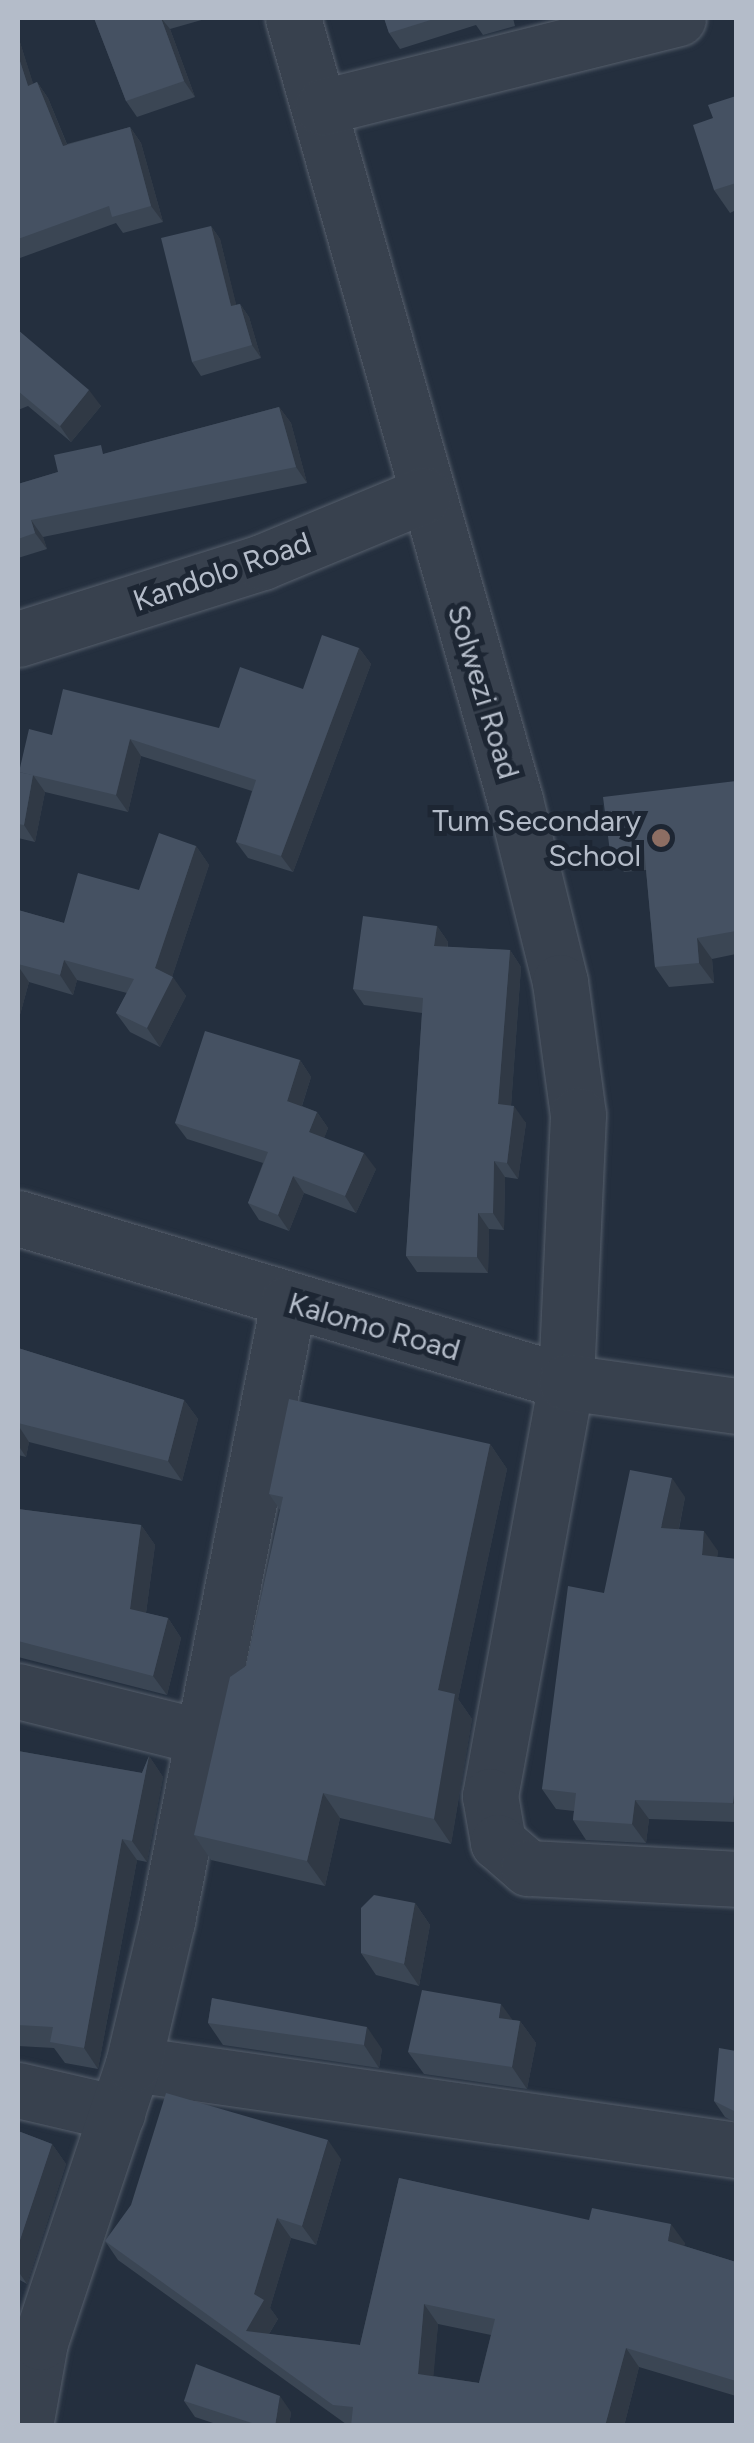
<!DOCTYPE html>
<style>
body{margin:0}
#map{position:relative;width:754px;height:2443px;overflow:hidden;background:#242f3e;font-family:Figtree,sans-serif}
div>[style]{position:absolute}
[style*='--x']{left:calc(var(--x)*1px);top:calc(var(--y)*1px);width:calc(var(--w)*1px);rotate:calc(var(--a)*1deg)}
.roads{filter:drop-shadow(0 0 2px #565f6c) drop-shadow(0 0 2px #565f6c)}
.minor>*{height:55px;margin:-27.5px;padding:0 27.5px;transform-origin:27.5px;border-radius:27.5px;background:#38414e}
.wall>*{inset:0;background:#3b4654}
.shaded-wall>*{inset:0;background:#303945}
.building>*{inset:0;background:#455162}
.dots>*{width:28px;height:28px;translate:-50% -50%;box-sizing:border-box;border:5px solid #1d2633;border-radius:50%}
span{translate:-50% -50%;white-space:nowrap;text-align:center;line-height:1.15;-webkit-text-stroke:10px #1d2633;paint-order:stroke}
.street-label{font-size:30px;color:#b4bcc9}
.poi-label{font-size:30px;color:#b4bcc9}
.right{translate:-100% -50%;text-align:right}
.frame{position:absolute;inset:0;border:20px solid #b4bcc9;pointer-events:none}
</style>
<div id="map">
<div class="roads">
<div class="minor">
<i style="--x:293;--y:18;--w:813;--a:74.15"></i>
<i style="--x:515;--y:800;--w:187;--a:76.1"></i>
<i style="--x:560;--y:982;--w:134;--a:82.3"></i>
<i style="--x:578;--y:1115;--w:267;--a:92.6"></i>
<i style="--x:566;--y:1382;--w:421;--a:100.4"></i>
<i style="--x:490;--y:1796;--w:47;--a:80.1"></i>
<i style="--x:498;--y:1842;--w:40;--a:41"></i>
<i style="--x:528;--y:1868;--w:208;--a:3"></i>
<i style="--x:322;--y:107;--w:367;--a:-14"></i>
<i style="--x:18;--y:639;--w:256;--a:-17.5"></i>
<i style="--x:262;--y:562;--w:175;--a:-22.5"></i>
<i style="--x:18;--y:1218;--w:572;--a:16.66"></i>
<i style="--x:566;--y:1382;--w:172;--a:8"></i>
<i style="--x:18;--y:1691;--w:191;--a:14"></i>
<i style="--x:133;--y:2064;--w:609;--a:8.12"></i>
<i style="--x:18;--y:2090;--w:102;--a:13.1"></i>
<i style="--x:25;--y:2426;--w:85;--a:-79.9"></i>
<i style="--x:40;--y:2342;--w:293;--a:-71.5"></i>
<i style="--x:133;--y:2064;--w:147;--a:-76.6"></i>
<i style="--x:167;--y:1921;--w:630;--a:-78.92"></i>
</div>
</div>
<div class="wall">
<i style="clip-path:polygon(94px 18px,204px 18px,205px 19px,170px 29px,195px 97px,137px 117px,126px 101px)"></i>
<i style="clip-path:polygon(384px 18px,513px 18px,515px 26px,483px 35px,476px 25px,400px 49px,389px 33px)"></i>
<i style="clip-path:polygon(18px 36px,33px 84px,37px 82px,48px 98px,67px 144px,130px 127px,141px 143px,163px 222px,123px 233px,116px 223px,20px 258px,18px 253px)"></i>
<i style="clip-path:polygon(736px 96px,736px 210px,730px 213px,714px 190px,713px 118px)"></i>
<i style="clip-path:polygon(211px 226px,220px 239px,236px 305px,240px 304px,249px 317px,261px 358px,201px 376px,192px 362px)"></i>
<i style="clip-path:polygon(18px 330px,101px 406px,71px 442px,28px 406px,18px 410px)"></i>
<i style="clip-path:polygon(279px 407px,291px 423px,307px 483px,43px 537px,47px 549px,18px 558px,18px 484px,58px 472px,107px 453px)"></i>
<i style="clip-path:polygon(359px 648px,371px 664px,293px 872px,248px 858px,236px 842px,252px 791px,141px 756px,128px 812px,45px 792px,35px 842px,18px 838px,18px 772px,19px 773px,52px 735px,219px 728px,303px 689px)"></i>
<i style="clip-path:polygon(736px 781px,736px 954px,712px 959px,714px 983px,669px 987px,655px 967px,646px 870px,624px 872px,610px 852px)"></i>
<i style="clip-path:polygon(196px 846px,209px 865px,172px 977px,186px 996px,160px 1047px,130px 1032px,116px 1013px,127px 993px,77px 980px,73px 995px,29px 982px,18px 1022px,18px 910px,64px 923px,139px 890px)"></i>
<i style="clip-path:polygon(437px 926px,448px 942px,448px 947px,510px 950px,521px 967px,511px 1106px,526px 1123px,518px 1179px,505px 1177px,504px 1230px,489px 1229px,488px 1273px,417px 1272px,406px 1256px,422px 1013px,364px 1005px,353px 989px)"></i>
<i style="clip-path:polygon(300px 1060px,311px 1077px,302px 1106px,317px 1112px,328px 1128px,324px 1138px,376px 1169px,356px 1213px,304px 1193px,289px 1231px,259px 1220px,248px 1203px,263px 1163px,187px 1139px,175px 1123px)"></i>
<i style="clip-path:polygon(18px 1348px,184px 1400px,198px 1419px,182px 1481px,29px 1442px,26px 1457px,18px 1455px)"></i>
<i style="clip-path:polygon(490px 1444px,507px 1469px,458px 1699px,472px 1719px,451px 1844px,340px 1818px,325px 1886px,211px 1860px,194px 1835px,246px 1666px,280px 1510px,269px 1494px)"></i>
<i style="clip-path:polygon(685px 1497px,679px 1529px,718px 1551px,717px 1557px,736px 1559px,736px 1822px,649px 1819px,646px 1843px,586px 1840px,573px 1820px,574px 1811px,556px 1809px,542px 1789px,604px 1593px)"></i>
<i style="clip-path:polygon(18px 1509px,141px 1525px,155px 1545px,146px 1613px,168px 1618px,181px 1638px,167px 1695px,18px 1657px)"></i>
<i style="clip-path:polygon(18px 1751px,142px 1773px,149px 1756px,163px 1777px,147px 1862px,137px 1860px,98px 2069px,65px 2063px,54px 2048px,18px 2046px)"></i>
<i style="clip-path:polygon(415px 1903px,430px 1925px,419px 1986px,376px 1975px,361px 1953px)"></i>
<i style="clip-path:polygon(212px 1998px,382px 2049px,379px 2068px,223px 2045px,208px 2023px)"></i>
<i style="clip-path:polygon(512px 2020px,520px 2021px,536px 2043px,527px 2089px,424px 2074px,408px 2052px)"></i>
<i style="clip-path:polygon(736px 2051px,736px 2123px,725px 2117px,714px 2101px)"></i>
<i style="clip-path:polygon(18px 2131px,52px 2144px,66px 2164px,27px 2284px,18px 2279px)"></i>
<i style="clip-path:polygon(evenodd,341px 2159px,316px 2245px,291px 2238px,270px 2308px,278px 2319px,269px 2334px,360px 2345px,399px 2178px,685px 2243px,684px 2246px,736px 2262px,736px 2396px,639px 2367px,624px 2426px,351px 2426px,346px 2424px,118px 2260px,105px 2241px,341px 2159px,438px 2324px,491px 2335px,479px 2383px,433px 2376px,438px 2324px)"></i>
<i style="clip-path:polygon(184px 2401px,291px 2412px,289px 2426px,222px 2426px,195px 2417px)"></i>
</div>
<div class="shaded-wall">
<i style="clip-path:polygon(161px 18px,170px 29px,195px 97px,184px 81px)"></i>
<i style="clip-path:polygon(18px 36px,39px 102px,28px 86px,18px 55px)"></i>
<i style="clip-path:polygon(37px 82px,48px 98px,74px 162px,63px 146px)"></i>
<i style="clip-path:polygon(130px 127px,141px 143px,163px 222px,151px 206px)"></i>
<i style="clip-path:polygon(211px 226px,220px 239px,240px 320px,231px 306px)"></i>
<i style="clip-path:polygon(240px 304px,249px 317px,261px 358px,252px 345px)"></i>
<i style="clip-path:polygon(89px 390px,101px 406px,71px 442px,60px 426px)"></i>
<i style="clip-path:polygon(279px 407px,291px 423px,307px 483px,296px 467px)"></i>
<i style="clip-path:polygon(31px 520px,43px 537px,47px 549px,35px 533px)"></i>
<i style="clip-path:polygon(359px 648px,371px 664px,293px 872px,281px 856px)"></i>
<i style="clip-path:polygon(130px 739px,141px 756px,128px 812px,116px 795px)"></i>
<i style="clip-path:polygon(33px 775px,45px 792px,35px 842px,24px 825px)"></i>
<i style="clip-path:polygon(196px 846px,209px 865px,171px 980px,173px 977px,186px 996px,160px 1047px,147px 1028px,155px 968px)"></i>
<i style="clip-path:polygon(437px 926px,448px 942px,446px 962px,434px 946px)"></i>
<i style="clip-path:polygon(697px 938px,712px 959px,714px 983px,699px 963px)"></i>
<i style="clip-path:polygon(510px 950px,521px 967px,510px 1120px,498px 1104px)"></i>
<i style="clip-path:polygon(64px 960px,77px 980px,73px 995px,60px 975px)"></i>
<i style="clip-path:polygon(18px 966px,29px 982px,18px 1022px)"></i>
<i style="clip-path:polygon(300px 1060px,311px 1077px,295px 1127px,284px 1111px)"></i>
<i style="clip-path:polygon(514px 1106px,526px 1123px,518px 1179px,507px 1163px)"></i>
<i style="clip-path:polygon(317px 1112px,328px 1128px,320px 1149px,309px 1132px)"></i>
<i style="clip-path:polygon(364px 1153px,376px 1169px,356px 1213px,345px 1196px)"></i>
<i style="clip-path:polygon(494px 1161px,505px 1177px,504px 1230px,493px 1213px)"></i>
<i style="clip-path:polygon(293px 1176px,304px 1193px,289px 1231px,278px 1215px)"></i>
<i style="clip-path:polygon(478px 1213px,489px 1229px,488px 1273px,477px 1257px)"></i>
<i style="clip-path:polygon(184px 1400px,198px 1419px,182px 1481px,168px 1461px)"></i>
<i style="clip-path:polygon(18px 1425px,29px 1442px,26px 1457px,18px 1445px)"></i>
<i style="clip-path:polygon(490px 1444px,507px 1469px,458px 1699px,472px 1719px,451px 1844px,434px 1819px,438px 1690px)"></i>
<i style="clip-path:polygon(672px 1478px,685px 1497px,675px 1547px,661px 1528px)"></i>
<i style="clip-path:polygon(141px 1525px,155px 1545px,144px 1628px,130px 1609px)"></i>
<i style="clip-path:polygon(704px 1531px,718px 1551px,715px 1574px,702px 1555px)"></i>
<i style="clip-path:polygon(168px 1618px,181px 1638px,167px 1695px,153px 1676px)"></i>
<i style="clip-path:polygon(149px 1756px,163px 1777px,147px 1862px,132px 1841px)"></i>
<i style="clip-path:polygon(735px 1786px,736px 1788px,736px 1807px,733px 1803px)"></i>
<i style="clip-path:polygon(323px 1793px,340px 1818px,325px 1886px,307px 1861px)"></i>
<i style="clip-path:polygon(635px 1800px,649px 1819px,646px 1843px,632px 1824px)"></i>
<i style="clip-path:polygon(122px 1839px,137px 1860px,98px 2069px,84px 2048px)"></i>
<i style="clip-path:polygon(415px 1903px,430px 1925px,419px 1986px,404px 1964px)"></i>
<i style="clip-path:polygon(501px 2004px,517px 2026px,499px 2018px)"></i>
<i style="clip-path:polygon(520px 2021px,536px 2043px,527px 2089px,512px 2067px)"></i>
<i style="clip-path:polygon(367px 2027px,382px 2049px,379px 2068px,364px 2045px)"></i>
<i style="clip-path:polygon(328px 2140px,341px 2159px,316px 2245px,302px 2226px)"></i>
<i style="clip-path:polygon(52px 2144px,66px 2164px,27px 2284px,18px 2271px,18px 2246px)"></i>
<i style="clip-path:polygon(277px 2218px,291px 2238px,270px 2308px,278px 2319px,259px 2350px,246px 2331px,254px 2294px)"></i>
<i style="clip-path:polygon(671px 2224px,685px 2243px,681px 2260px,668px 2241px)"></i>
<i style="clip-path:polygon(424px 2304px,438px 2324px,432px 2394px,418px 2374px)"></i>
<i style="clip-path:polygon(626px 2348px,639px 2367px,624px 2426px,605px 2426px)"></i>
<i style="clip-path:polygon(280px 2396px,291px 2412px,289px 2426px,275px 2426px)"></i>
</div>
<div class="building">
<i style="clip-path:polygon(94px 18px,161px 18px,184px 81px,126px 101px)"></i>
<i style="clip-path:polygon(384px 18px,437px 18px,389px 33px)"></i>
<i style="clip-path:polygon(18px 55px,28px 86px,37px 82px,63px 146px,130px 127px,151px 206px,112px 217px,109px 206px,18px 239px)"></i>
<i style="clip-path:polygon(736px 96px,736px 183px,714px 190px,693px 125px,713px 118px,708px 105px)"></i>
<i style="clip-path:polygon(211px 226px,231px 306px,240px 304px,252px 345px,192px 362px,161px 238px)"></i>
<i style="clip-path:polygon(18px 330px,89px 390px,60px 426px,18px 391px)"></i>
<i style="clip-path:polygon(279px 407px,296px 467px,31px 520px,35px 533px,18px 539px,18px 484px,58px 472px,54px 455px,101px 445px,103px 454px)"></i>
<i style="clip-path:polygon(322px 635px,359px 648px,281px 856px,236px 842px,256px 780px,130px 739px,116px 795px,19px 772px,29px 729px,52px 735px,63px 689px,219px 728px,240px 667px,303px 689px)"></i>
<i style="clip-path:polygon(18px 772px,33px 775px,24px 825px,18px 824px)"></i>
<i style="clip-path:polygon(736px 781px,736px 931px,697px 938px,699px 963px,655px 967px,644px 848px,610px 852px,603px 797px)"></i>
<i style="clip-path:polygon(159px 833px,196px 846px,155px 968px,173px 977px,147px 1028px,116px 1013px,134px 979px,64px 960px,60px 975px,18px 964px,18px 910px,64px 923px,78px 873px,139px 890px)"></i>
<i style="clip-path:polygon(363px 916px,437px 926px,434px 946px,510px 950px,498px 1104px,514px 1106px,507px 1163px,494px 1161px,493px 1213px,478px 1213px,477px 1257px,406px 1256px,423px 998px,353px 989px)"></i>
<i style="clip-path:polygon(205px 1031px,300px 1060px,284px 1111px,287px 1101px,317px 1112px,309px 1132px,364px 1153px,345px 1196px,293px 1176px,278px 1215px,248px 1203px,268px 1152px,175px 1123px)"></i>
<i style="clip-path:polygon(18px 1348px,184px 1400px,168px 1461px,18px 1423px)"></i>
<i style="clip-path:polygon(289px 1399px,490px 1444px,438px 1690px,455px 1694px,434px 1819px,323px 1793px,307px 1861px,194px 1835px,230px 1677px,246px 1666px,283px 1497px,269px 1494px)"></i>
<i style="clip-path:polygon(630px 1470px,672px 1478px,661px 1528px,704px 1531px,702px 1555px,736px 1559px,736px 1786px,735px 1786px,733px 1803px,635px 1800px,632px 1824px,573px 1820px,576px 1793px,542px 1789px,568px 1586px,604px 1593px)"></i>
<i style="clip-path:polygon(18px 1509px,141px 1525px,130px 1609px,168px 1618px,153px 1676px,18px 1641px)"></i>
<i style="clip-path:polygon(18px 1751px,142px 1773px,149px 1756px,132px 1841px,122px 1839px,84px 2048px,50px 2042px,53px 2027px,18px 2025px)"></i>
<i style="clip-path:polygon(374px 1895px,415px 1903px,404px 1964px,361px 1953px,361px 1908px)"></i>
<i style="clip-path:polygon(422px 1990px,501px 2004px,499px 2018px,520px 2021px,512px 2067px,408px 2052px)"></i>
<i style="clip-path:polygon(212px 1998px,367px 2027px,364px 2045px,208px 2023px)"></i>
<i style="clip-path:polygon(719px 2048px,736px 2051px,736px 2112px,714px 2101px)"></i>
<i style="clip-path:polygon(evenodd,166px 2093px,328px 2140px,302px 2226px,277px 2218px,254px 2294px,264px 2300px,246px 2331px,360px 2345px,399px 2178px,589px 2220px,592px 2208px,671px 2224px,668px 2241px,736px 2262px,736px 2381px,626px 2348px,605px 2426px,351px 2426px,353px 2407px,333px 2405px,105px 2241px,131px 2205px,166px 2093px,424px 2304px,495px 2319px,479px 2383px,418px 2374px,424px 2304px)"></i>
<i style="clip-path:polygon(18px 2131px,52px 2144px,18px 2246px)"></i>
<i style="clip-path:polygon(196px 2364px,280px 2396px,275px 2426px,261px 2426px,184px 2401px)"></i>
</div>
<div class="dots">
<i style="left:661px;top:838px;background:#8d6e63"></i>
</div>
<div class="street-label">
<span style="left:222px;top:572px;rotate:-19deg">Kandolo Road</span>
<span style="left:483px;top:692px;rotate:73deg">Solwezi Road</span>
<span style="left:374px;top:1327px;rotate:16deg">Kalomo Road</span>
</div>
<div class="poi-label">
<span class="right" style="left:641px;top:838px">Tum Secondary<br>School</span>
</div>
<div class="frame"></div>
</div>
